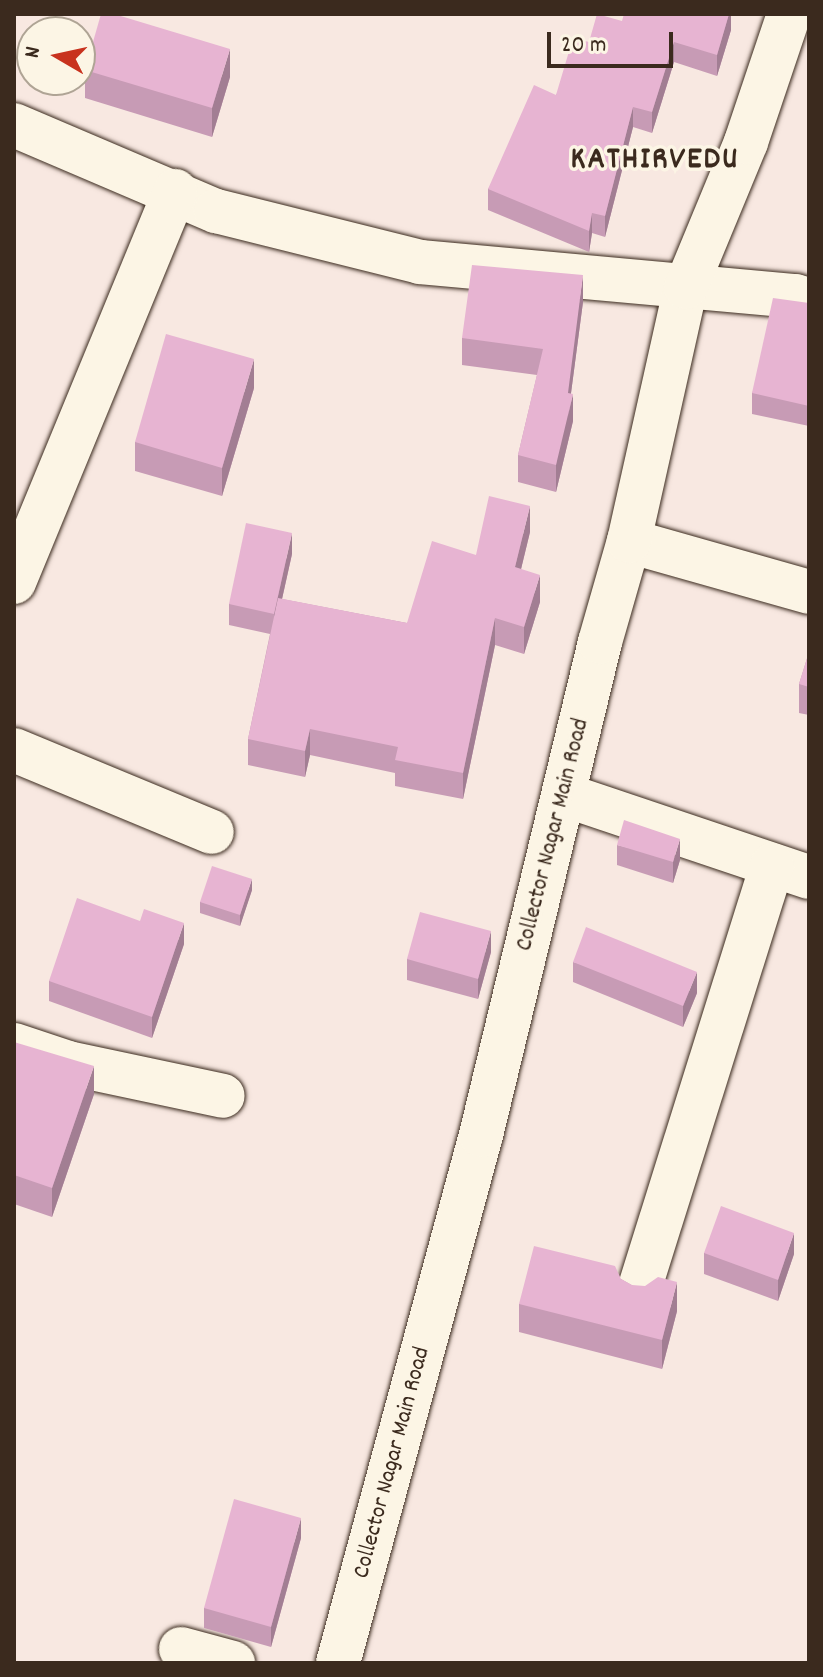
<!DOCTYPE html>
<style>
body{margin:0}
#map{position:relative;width:823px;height:1677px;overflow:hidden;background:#f8e8e1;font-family:Dekko,sans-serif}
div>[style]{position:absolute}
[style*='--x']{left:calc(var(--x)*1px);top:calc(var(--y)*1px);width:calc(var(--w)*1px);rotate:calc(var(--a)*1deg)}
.roads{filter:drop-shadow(0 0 2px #3b2a1e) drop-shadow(0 0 2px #3b2a1e)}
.minor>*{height:44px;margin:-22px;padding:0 22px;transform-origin:22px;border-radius:22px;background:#fcf5e5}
.wall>*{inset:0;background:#c79bb5}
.shaded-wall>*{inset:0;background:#a27e93}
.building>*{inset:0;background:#e7b4d2}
span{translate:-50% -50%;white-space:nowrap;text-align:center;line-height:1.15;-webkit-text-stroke:7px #fcf5e5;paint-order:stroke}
.street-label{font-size:24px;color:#3b2a1e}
.district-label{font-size:32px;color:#3b2a1e;font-weight:700;letter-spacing:2px}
.frame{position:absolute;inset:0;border:16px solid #3b2a1e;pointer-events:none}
.north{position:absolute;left:16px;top:16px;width:80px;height:80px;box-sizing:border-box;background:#fcf5e5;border:2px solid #afa495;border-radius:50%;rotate:279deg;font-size:22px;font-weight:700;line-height:32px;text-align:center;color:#3b2a1e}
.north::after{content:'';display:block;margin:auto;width:28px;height:36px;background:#c8321e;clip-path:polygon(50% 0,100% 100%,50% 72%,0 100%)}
.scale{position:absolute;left:547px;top:32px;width:126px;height:36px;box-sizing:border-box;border:4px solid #3b2a1e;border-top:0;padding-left:10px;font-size:24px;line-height:28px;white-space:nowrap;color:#3b2a1e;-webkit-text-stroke:6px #fcf5e5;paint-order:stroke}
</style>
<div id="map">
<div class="roads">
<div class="minor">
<i style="--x:14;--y:125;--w:220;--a:23.1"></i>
<i style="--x:216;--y:211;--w:210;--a:14"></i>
<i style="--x:420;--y:262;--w:377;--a:5.2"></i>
<i style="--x:795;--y:296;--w:15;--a:16"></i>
<i style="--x:629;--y:541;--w:187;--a:15.8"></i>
<i style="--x:14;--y:582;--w:423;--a:-67.6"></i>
<i style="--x:14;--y:750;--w:214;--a:22.5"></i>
<i style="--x:565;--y:795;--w:257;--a:18.6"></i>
<i style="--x:14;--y:1045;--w:57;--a:18.4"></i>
<i style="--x:68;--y:1063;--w:158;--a:12"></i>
<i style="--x:639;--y:1290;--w:445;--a:-72.6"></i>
<i style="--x:181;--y:1649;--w:54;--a:15.1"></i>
<i style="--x:338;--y:1663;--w:547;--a:-74.85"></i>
<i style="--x:481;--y:1135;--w:507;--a:-76.43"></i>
<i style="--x:600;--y:642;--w:105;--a:-74"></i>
<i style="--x:629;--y:541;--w:260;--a:-77.4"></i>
<i style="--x:686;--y:287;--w:157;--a:-67.5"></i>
<i style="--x:746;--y:142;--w:135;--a:-71.4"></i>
</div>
</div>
<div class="wall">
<i style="clip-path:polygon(731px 14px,731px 30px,717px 76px,674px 62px,652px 133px,633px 127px,605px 237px,592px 233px,589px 252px,488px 210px,488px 189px,556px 95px,589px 42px,622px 21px)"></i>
<i style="clip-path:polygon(85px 70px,230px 77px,212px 137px,85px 98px)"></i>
<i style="clip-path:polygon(583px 302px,571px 393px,573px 421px,556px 492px,518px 482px,518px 455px,537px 375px,462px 365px,462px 338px)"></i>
<i style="clip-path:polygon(803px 303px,809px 303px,809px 426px,752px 414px,752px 393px)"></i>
<i style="clip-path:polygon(254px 388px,222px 496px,135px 471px,135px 442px)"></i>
<i style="clip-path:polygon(530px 532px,521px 569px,540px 602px,524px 654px,495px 645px,463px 799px,395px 786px,395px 773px,310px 755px,305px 777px,248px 765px,248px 739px,270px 634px,229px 625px,229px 604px,292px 554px,282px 599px,407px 623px,476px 555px)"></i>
<i style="clip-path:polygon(809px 652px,809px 715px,799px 713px,799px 684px)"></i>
<i style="clip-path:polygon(617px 845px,680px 860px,673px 883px,617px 865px)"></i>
<i style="clip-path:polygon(252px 890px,240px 926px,200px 913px,200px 902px)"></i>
<i style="clip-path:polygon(140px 921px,184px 944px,152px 1038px,49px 1001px,49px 981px)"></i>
<i style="clip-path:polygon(491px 952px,478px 999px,407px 980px,407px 959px)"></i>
<i style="clip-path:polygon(573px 962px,697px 993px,683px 1027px,573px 982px)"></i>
<i style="clip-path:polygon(14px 1042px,94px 1094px,52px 1217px,14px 1204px)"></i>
<i style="clip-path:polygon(704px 1253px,794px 1254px,778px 1301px,704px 1274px)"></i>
<i style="clip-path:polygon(621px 1279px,677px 1311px,662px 1369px,519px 1332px,519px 1304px)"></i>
<i style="clip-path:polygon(301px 1538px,271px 1647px,204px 1628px,204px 1608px)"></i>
</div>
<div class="shaded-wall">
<i style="clip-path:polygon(729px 14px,731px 14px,731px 30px,717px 76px,717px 55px)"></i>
<i style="clip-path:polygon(674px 42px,674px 62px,652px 133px,652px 112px)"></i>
<i style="clip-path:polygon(230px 49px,230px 77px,212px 137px,212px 108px)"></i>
<i style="clip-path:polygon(633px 107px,633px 127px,605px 237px,605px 216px)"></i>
<i style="clip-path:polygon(592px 213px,592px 233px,589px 252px,589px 231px)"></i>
<i style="clip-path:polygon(583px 275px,583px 302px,568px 416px,573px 394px,573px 421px,556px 492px,556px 465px)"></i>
<i style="clip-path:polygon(254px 359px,254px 388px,222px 496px,222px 468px)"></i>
<i style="clip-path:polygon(530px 506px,530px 532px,515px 594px,515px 567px)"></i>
<i style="clip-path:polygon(292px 533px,292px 554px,274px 635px,274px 614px)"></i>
<i style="clip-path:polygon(540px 575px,540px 602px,524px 654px,524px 627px)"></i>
<i style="clip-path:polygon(495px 618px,495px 645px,463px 799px,463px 773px)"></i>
<i style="clip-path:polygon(310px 729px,310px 755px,305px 777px,305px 751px)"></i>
<i style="clip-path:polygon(680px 839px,680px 860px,673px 883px,673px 862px)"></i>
<i style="clip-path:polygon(252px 879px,252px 890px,240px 926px,240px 915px)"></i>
<i style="clip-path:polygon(184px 923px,184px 944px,152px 1038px,152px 1017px)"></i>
<i style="clip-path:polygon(491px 931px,491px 952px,478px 999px,478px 979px)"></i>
<i style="clip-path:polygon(697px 972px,697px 993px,683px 1027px,683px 1006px)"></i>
<i style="clip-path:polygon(94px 1066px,94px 1094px,52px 1217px,52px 1188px)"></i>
<i style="clip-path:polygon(794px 1233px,794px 1254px,778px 1301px,778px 1280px)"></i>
<i style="clip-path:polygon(677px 1282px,677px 1311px,662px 1369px,662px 1340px)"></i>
<i style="clip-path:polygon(301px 1518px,301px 1538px,271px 1647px,271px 1627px)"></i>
</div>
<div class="building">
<i style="clip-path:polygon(101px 14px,114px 14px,230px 49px,212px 108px,85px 70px)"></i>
<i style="clip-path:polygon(597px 14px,622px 21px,624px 14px,729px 14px,717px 55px,674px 42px,652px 112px,633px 107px,605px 216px,592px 213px,589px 231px,488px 189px,534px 85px,556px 95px,573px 38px,589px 42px)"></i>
<i style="clip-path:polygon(472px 265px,583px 275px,568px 393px,573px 394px,556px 465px,518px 455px,543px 349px,462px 338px)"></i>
<i style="clip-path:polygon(773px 298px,809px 303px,809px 406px,752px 393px)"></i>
<i style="clip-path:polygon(166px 334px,254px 359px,222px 468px,135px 442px)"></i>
<i style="clip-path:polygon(489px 496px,530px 506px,515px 567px,540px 575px,524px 627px,495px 618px,463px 773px,395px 760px,398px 747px,310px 729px,305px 751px,248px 739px,278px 598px,407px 623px,432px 541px,476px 555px)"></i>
<i style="clip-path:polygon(246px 523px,292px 533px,274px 614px,229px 604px)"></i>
<i style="clip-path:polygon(809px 652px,809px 687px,799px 684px)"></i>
<i style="clip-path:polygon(624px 820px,680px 839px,673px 862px,617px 845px)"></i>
<i style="clip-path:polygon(212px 866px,252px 879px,240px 915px,200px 902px)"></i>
<i style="clip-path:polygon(77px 898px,140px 921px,144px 909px,184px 923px,152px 1017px,49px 981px)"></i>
<i style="clip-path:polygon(420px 912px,491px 931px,478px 979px,407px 959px)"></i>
<i style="clip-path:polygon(586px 927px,697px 972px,683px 1006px,573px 962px)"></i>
<i style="clip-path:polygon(14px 1042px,94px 1066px,52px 1188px,14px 1175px)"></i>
<i style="clip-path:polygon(721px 1206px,794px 1233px,778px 1280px,704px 1253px)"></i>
<i style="clip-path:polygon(534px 1246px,615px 1266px,621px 1279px,632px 1285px,645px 1286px,658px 1277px,677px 1282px,662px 1340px,519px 1304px)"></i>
<i style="clip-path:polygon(234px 1499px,301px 1518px,271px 1627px,204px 1608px)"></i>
</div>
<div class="street-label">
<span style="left:554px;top:835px;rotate:-76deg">Collector Nagar Main Road</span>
<span style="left:393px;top:1463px;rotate:-75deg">Collector Nagar Main Road</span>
</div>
<div class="district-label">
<span style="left:655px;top:161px">KATHIRVEDU</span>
</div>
<div class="frame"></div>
<div class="north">N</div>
<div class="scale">20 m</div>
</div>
